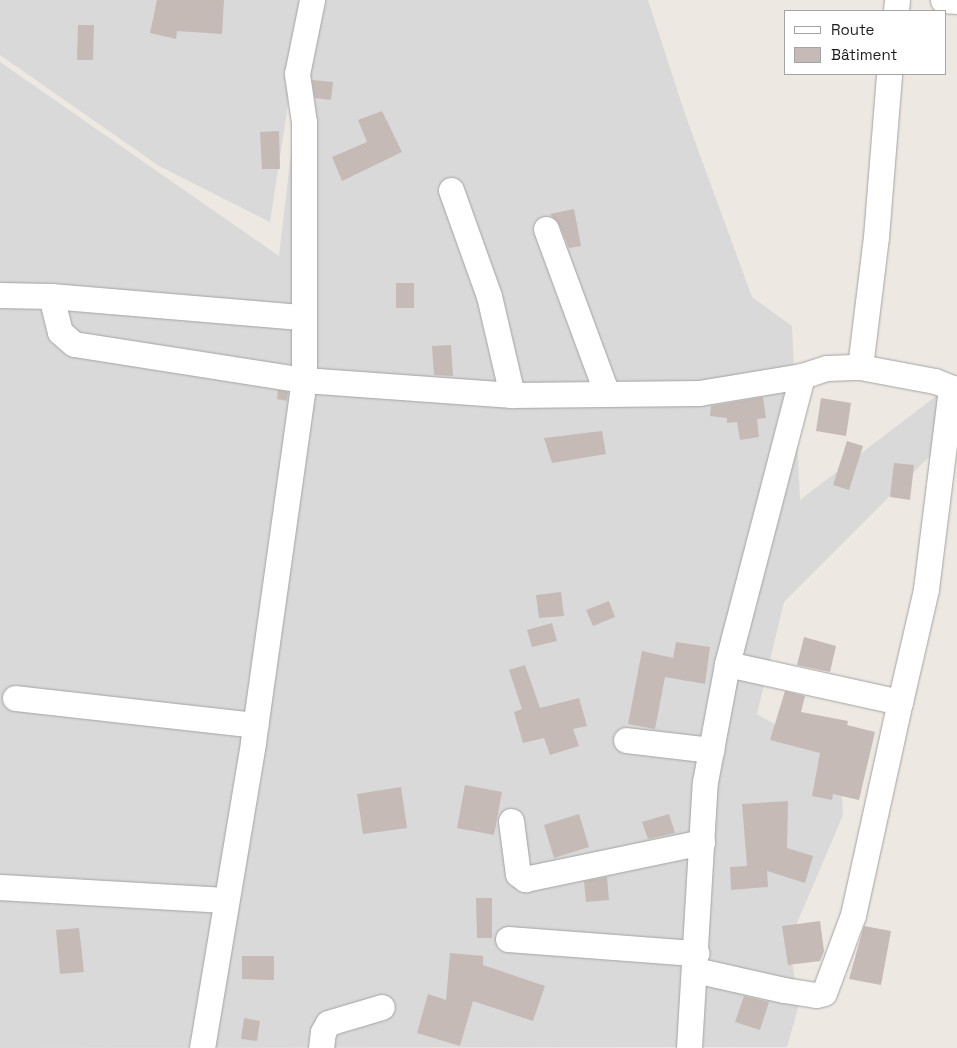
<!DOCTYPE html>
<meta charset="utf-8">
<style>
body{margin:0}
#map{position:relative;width:957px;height:1048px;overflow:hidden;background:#eee8e2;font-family:"Space Grotesk",sans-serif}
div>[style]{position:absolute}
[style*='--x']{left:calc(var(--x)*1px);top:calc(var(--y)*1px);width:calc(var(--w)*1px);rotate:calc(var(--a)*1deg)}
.residential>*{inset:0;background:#dad9d9}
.building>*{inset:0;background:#c5bab5}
.roads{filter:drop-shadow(0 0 1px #a3a3a3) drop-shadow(0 0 1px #a3a3a3)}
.street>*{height:25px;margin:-12.5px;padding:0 12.5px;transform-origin:12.5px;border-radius:12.5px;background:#fff}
span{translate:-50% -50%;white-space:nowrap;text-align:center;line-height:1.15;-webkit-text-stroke:4.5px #fff;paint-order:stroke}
.legend{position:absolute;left:784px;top:10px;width:162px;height:65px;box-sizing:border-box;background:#fff;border:1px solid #a4a4a4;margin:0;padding:6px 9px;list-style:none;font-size:15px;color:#1c1c1c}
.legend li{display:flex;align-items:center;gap:10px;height:25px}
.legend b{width:25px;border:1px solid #a4a4a4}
</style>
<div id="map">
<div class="residential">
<i style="clip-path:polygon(0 0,304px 0,270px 222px,159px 166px,0 55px)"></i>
<i style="clip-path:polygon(309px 0,648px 0,685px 114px,752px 297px,792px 326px,800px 500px,957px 380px,957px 429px,784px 602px,757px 714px,831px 757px,841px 779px,843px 815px,795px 928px,792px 961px,799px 1005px,787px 1047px,0 1048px,0 62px,279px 256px)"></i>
</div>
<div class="building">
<i style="clip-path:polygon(157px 0,224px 0,222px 34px,177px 31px,176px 39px,150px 33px)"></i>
<i style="clip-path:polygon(78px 25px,94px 25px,93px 60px,77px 60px)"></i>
<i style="clip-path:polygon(312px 80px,333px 82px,331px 100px,315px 98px)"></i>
<i style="clip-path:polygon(382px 111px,402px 152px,342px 181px,332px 157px,367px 142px,358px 120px)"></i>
<i style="clip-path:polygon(279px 131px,280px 169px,262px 169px,260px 132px)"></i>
<i style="clip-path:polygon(574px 209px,581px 246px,569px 248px,559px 224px,550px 214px)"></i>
<i style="clip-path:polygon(396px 283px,414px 283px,414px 308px,396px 308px)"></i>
<i style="clip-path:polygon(451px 345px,453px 376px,434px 375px,432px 346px)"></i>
<i style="clip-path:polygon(278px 390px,288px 392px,287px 401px,277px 399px)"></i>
<i style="clip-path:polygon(763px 397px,766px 418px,757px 419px,759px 437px,740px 440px,737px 422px,727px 423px,727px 418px,710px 416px,711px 406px)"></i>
<i style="clip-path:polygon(821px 398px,851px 403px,846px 436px,816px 431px)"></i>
<i style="clip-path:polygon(602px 431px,606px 454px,552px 463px,544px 438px)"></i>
<i style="clip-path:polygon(847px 441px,863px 446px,849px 490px,833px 485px)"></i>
<i style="clip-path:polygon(894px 463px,914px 465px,910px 500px,890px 497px)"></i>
<i style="clip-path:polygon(561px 592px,564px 616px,539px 618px,536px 595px)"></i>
<i style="clip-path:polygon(609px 601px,615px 617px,593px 626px,586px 610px)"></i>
<i style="clip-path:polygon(552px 623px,557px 641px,532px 647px,527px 630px)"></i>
<i style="clip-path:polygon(804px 637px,836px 646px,830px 672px,797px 665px)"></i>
<i style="clip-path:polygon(676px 642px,710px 647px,705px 684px,665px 677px,655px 729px,628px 724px,642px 651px,673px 658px)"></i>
<i style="clip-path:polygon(525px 665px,540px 708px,579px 698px,587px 726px,573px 729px,579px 746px,550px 755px,544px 738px,523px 743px,514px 712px,522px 709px,509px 670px)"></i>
<i style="clip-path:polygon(785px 691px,805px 696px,801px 712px,848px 721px,847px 725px,875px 732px,859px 800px,833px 794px,832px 800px,812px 796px,820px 753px,770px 740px)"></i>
<i style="clip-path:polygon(465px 785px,502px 792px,494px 835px,457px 828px)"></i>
<i style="clip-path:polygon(401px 787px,407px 828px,363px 834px,357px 794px)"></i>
<i style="clip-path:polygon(788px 801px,787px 848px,813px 856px,805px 883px,767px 871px,768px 887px,731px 890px,730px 867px,747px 866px,742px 804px)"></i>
<i style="clip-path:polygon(579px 814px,589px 847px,554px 858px,544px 825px)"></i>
<i style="clip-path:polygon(669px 814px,675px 833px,648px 839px,642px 822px)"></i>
<i style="clip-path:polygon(607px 877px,609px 900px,586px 902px,584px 881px)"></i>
<i style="clip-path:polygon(476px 898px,492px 898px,492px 938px,477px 938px)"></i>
<i style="clip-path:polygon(820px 921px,824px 951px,820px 961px,788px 965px,782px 926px)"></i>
<i style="clip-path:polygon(864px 926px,891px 931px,881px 985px,849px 979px)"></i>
<i style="clip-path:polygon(79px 928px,84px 972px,60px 974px,56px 930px)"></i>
<i style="clip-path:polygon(450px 953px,483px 956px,483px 965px,545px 986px,533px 1021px,473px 1001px,460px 1046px,417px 1033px,428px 994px,446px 1000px)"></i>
<i style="clip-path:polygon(242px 956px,274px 956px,274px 980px,242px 979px)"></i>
<i style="clip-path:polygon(744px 996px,769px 1002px,760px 1030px,735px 1022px)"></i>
<i style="clip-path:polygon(244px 1018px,260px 1021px,257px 1041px,241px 1039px)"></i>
</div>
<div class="roads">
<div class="street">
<i style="--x:943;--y:0;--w:14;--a:4"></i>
<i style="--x:896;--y:11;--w:11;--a:-85"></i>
<i style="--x:451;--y:190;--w:113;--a:70.3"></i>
<i style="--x:489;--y:296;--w:102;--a:76.9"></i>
<i style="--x:546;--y:229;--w:176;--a:69.7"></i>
<i style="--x:0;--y:295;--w:51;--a:1.1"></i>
<i style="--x:51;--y:296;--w:253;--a:4.8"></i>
<i style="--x:51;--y:296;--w:37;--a:76"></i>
<i style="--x:60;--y:332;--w:18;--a:41"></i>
<i style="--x:74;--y:344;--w:233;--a:8.9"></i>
<i style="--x:304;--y:380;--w:209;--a:4.1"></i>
<i style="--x:512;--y:395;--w:187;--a:-0.6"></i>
<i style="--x:699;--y:393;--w:104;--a:-9.4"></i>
<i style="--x:802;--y:376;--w:26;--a:-18"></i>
<i style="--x:827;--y:368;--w:33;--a:-2"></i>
<i style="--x:860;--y:367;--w:131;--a:-83"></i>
<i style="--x:876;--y:237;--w:164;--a:-85.4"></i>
<i style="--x:860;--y:367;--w:76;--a:10.6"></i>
<i style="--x:935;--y:381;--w:24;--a:22"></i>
<i style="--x:15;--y:698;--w:242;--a:6.4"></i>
<i style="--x:900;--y:702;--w:116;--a:-77"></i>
<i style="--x:926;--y:589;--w:203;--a:-82.9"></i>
<i style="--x:626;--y:740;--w:86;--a:6.7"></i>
<i style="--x:511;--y:821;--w:53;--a:82.5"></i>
<i style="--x:518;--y:874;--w:9;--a:36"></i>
<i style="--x:525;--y:879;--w:181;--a:-11.8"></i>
<i style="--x:0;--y:887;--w:226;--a:3.3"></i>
<i style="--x:508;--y:939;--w:189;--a:4.3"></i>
<i style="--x:695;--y:970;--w:91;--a:12.7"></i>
<i style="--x:784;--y:990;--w:32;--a:9"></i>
<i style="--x:816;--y:995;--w:8;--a:-14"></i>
<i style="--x:824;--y:993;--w:83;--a:-69.6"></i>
<i style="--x:853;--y:915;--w:218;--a:-77.6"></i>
<i style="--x:900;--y:702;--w:177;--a:-167.6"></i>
<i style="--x:202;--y:1048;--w:310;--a:-80.5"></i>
<i style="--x:253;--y:742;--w:366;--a:-82"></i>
<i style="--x:304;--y:380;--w:258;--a:-90"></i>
<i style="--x:304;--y:122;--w:49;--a:-98.3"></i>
<i style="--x:297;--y:74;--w:76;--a:-78.5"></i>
<i style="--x:321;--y:1048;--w:16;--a:-83"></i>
<i style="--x:323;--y:1032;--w:10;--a:-61"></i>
<i style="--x:328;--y:1023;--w:56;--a:-16.5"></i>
<i style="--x:689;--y:1048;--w:266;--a:-86.6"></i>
<i style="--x:705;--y:782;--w:120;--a:-79.4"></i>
<i style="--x:727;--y:664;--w:298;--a:-75.4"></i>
</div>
</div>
<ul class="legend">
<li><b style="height:6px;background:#fff"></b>Route</li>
<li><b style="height:14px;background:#c5bab5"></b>Bâtiment</li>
</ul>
</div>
